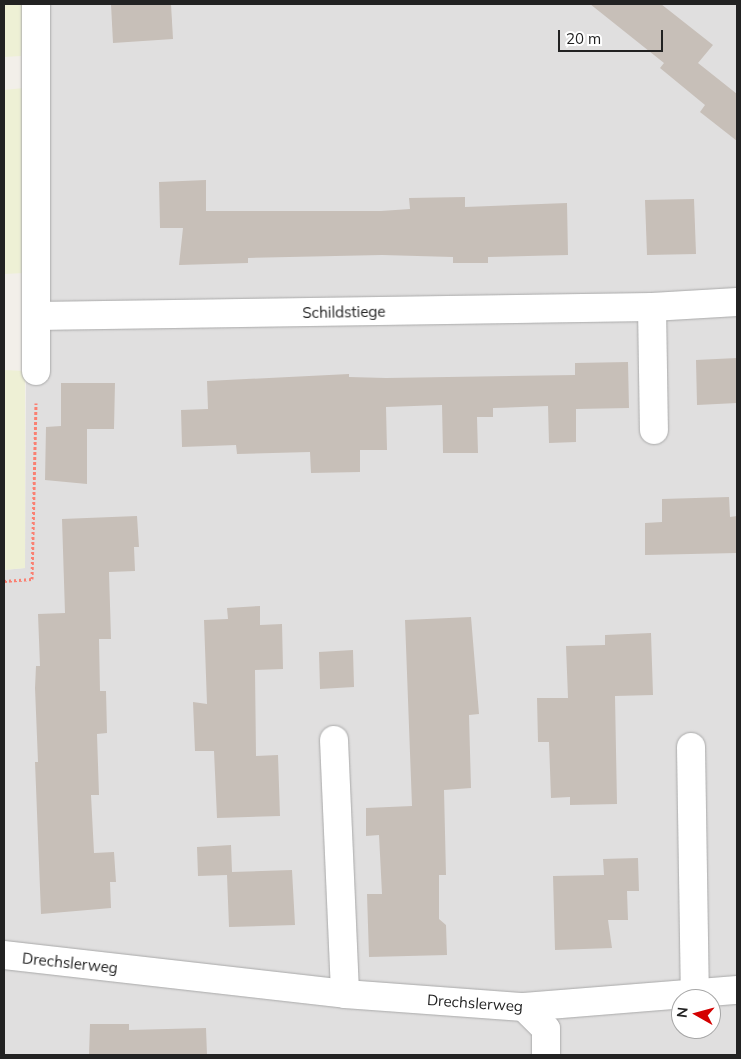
<!DOCTYPE html>
<style>
body{margin:0}
#map{position:relative;width:741px;height:1059px;overflow:hidden;background:#f2efe9;font-family:Mulish,sans-serif}
div>[style]{position:absolute}
[style*='--x']{left:calc(var(--x)*1px);top:calc(var(--y)*1px);width:calc(var(--w)*1px);rotate:calc(var(--a)*1deg)}
.residential>*{inset:0;background:#e0dfdf}
.farmland>*{inset:0;background:#eef0d5}
.building>*{inset:0;background:#c7bfb8}
.path>*{height:3px;margin-top:-1.5px;transform-origin:0;background:repeating-linear-gradient(90deg,#fa8072 0 2.5px,transparent 0 5px)}
.roads{filter:drop-shadow(0 0 1px #a9a9a9) drop-shadow(0 0 1px #a9a9a9)}
.minor>*{height:28px;margin:-14px;padding:0 14px;transform-origin:14px;border-radius:14px;background:#fff}
span{translate:-50% -50%;white-space:nowrap;text-align:center;line-height:1.15;-webkit-text-stroke:4px #fff;paint-order:stroke}
.street-label{font-size:15px;color:#222}
.frame{position:absolute;inset:0;border:5px solid #222;pointer-events:none}
.north{position:absolute;left:671px;top:989px;width:50px;height:50px;box-sizing:border-box;background:#fff;border:1px solid #a7a7a7;border-radius:50%;rotate:277deg;font-size:14px;font-weight:700;line-height:20px;text-align:center;color:#222}
.north::after{content:'';display:block;margin:auto;width:18px;height:22px;background:#d40000;clip-path:polygon(50% 0,100% 100%,50% 72%,0 100%)}
.scale{position:absolute;left:558px;top:30px;width:105px;height:22px;box-sizing:border-box;border:2px solid #222;border-top:0;padding-left:6px;font-size:15px;line-height:18px;white-space:nowrap;color:#222;-webkit-text-stroke:4px #fff;paint-order:stroke}
</style>
<div id="map">
<div class="residential">
<i style="clip-path:polygon(evenodd,28px 4px,737px 4px,737px 1055px,4px 1055px,4px 570px,25px 568px,28px 4px,681px 999px,711px 999px,711px 1029px,681px 1029px,681px 999px)"></i>
</div>
<div class="farmland">
<i style="clip-path:polygon(4px 4px,28px 4px,21px 56px,4px 57px)"></i>
<i style="clip-path:polygon(24px 88px,24px 273px,4px 274px,4px 90px)"></i>
<i style="clip-path:polygon(4px 370px,25px 371px,25px 568px,4px 570px)"></i>
</div>
<div class="building">
<i style="clip-path:polygon(111px 4px,171px 4px,173px 39px,113px 43px)"></i>
<i style="clip-path:polygon(590px 4px,661px 4px,713px 45px,698px 63px,737px 94px,737px 141px,700px 112px,705px 105px,660px 68px,664px 63px)"></i>
<i style="clip-path:polygon(206px 180px,206px 211px,381px 211px,410px 209px,409px 198px,465px 197px,465px 207px,567px 203px,568px 255px,488px 257px,488px 263px,453px 263px,453px 257px,382px 255px,248px 258px,248px 263px,179px 265px,183px 228px,160px 228px,159px 182px)"></i>
<i style="clip-path:polygon(694px 199px,696px 254px,647px 255px,645px 200px)"></i>
<i style="clip-path:polygon(737px 358px,737px 403px,697px 405px,696px 360px)"></i>
<i style="clip-path:polygon(628px 362px,629px 408px,576px 409px,576px 442px,549px 443px,548px 406px,493px 408px,493px 417px,477px 417px,478px 453px,443px 453px,442px 405px,386px 407px,387px 450px,360px 450px,360px 472px,311px 473px,310px 452px,237px 454px,236px 445px,182px 447px,181px 410px,208px 409px,207px 381px,349px 374px,349px 377px,386px 378px,575px 375px,575px 363px)"></i>
<i style="clip-path:polygon(61px 383px,115px 383px,114px 429px,87px 429px,87px 484px,45px 480px,46px 427px,61px 426px)"></i>
<i style="clip-path:polygon(729px 497px,730px 517px,737px 516px,737px 553px,645px 555px,645px 523px,662px 522px,662px 499px)"></i>
<i style="clip-path:polygon(137px 516px,139px 547px,134px 547px,135px 571px,109px 572px,111px 639px,99px 639px,100px 691px,106px 691px,107px 733px,97px 734px,99px 795px,91px 795px,94px 853px,114px 852px,116px 882px,110px 882px,111px 908px,41px 914px,35px 762px,38px 762px,35px 688px,36px 666px,40px 666px,38px 614px,65px 613px,62px 519px)"></i>
<i style="clip-path:polygon(260px 606px,260px 625px,282px 624px,283px 669px,255px 670px,256px 756px,278px 755px,280px 816px,217px 818px,214px 751px,195px 751px,193px 702px,207px 704px,204px 620px,228px 619px,227px 608px)"></i>
<i style="clip-path:polygon(471px 617px,479px 714px,469px 715px,471px 788px,444px 790px,446px 875px,439px 875px,439px 919px,446px 925px,447px 955px,369px 957px,367px 894px,382px 894px,379px 835px,366px 836px,366px 808px,412px 806px,405px 620px)"></i>
<i style="clip-path:polygon(651px 633px,653px 695px,615px 696px,617px 804px,570px 805px,570px 797px,551px 798px,549px 742px,538px 742px,537px 698px,568px 698px,566px 646px,605px 645px,605px 635px)"></i>
<i style="clip-path:polygon(353px 650px,354px 687px,320px 689px,319px 652px)"></i>
<i style="clip-path:polygon(231px 845px,232px 872px,292px 870px,295px 925px,229px 927px,227px 875px,198px 876px,197px 847px)"></i>
<i style="clip-path:polygon(638px 858px,639px 891px,627px 891px,628px 920px,608px 920px,612px 948px,555px 950px,553px 876px,604px 875px,603px 859px)"></i>
<i style="clip-path:polygon(90px 1024px,129px 1024px,129px 1030px,206px 1028px,207px 1055px,89px 1055px)"></i>
</div>
<div class="path">
<i style="--x:4;--y:581;--w:28;--a:-4"></i>
<i style="--x:32;--y:579;--w:176;--a:-88.7"></i>
</div>
<div class="roads">
<div class="minor">
<i style="--x:36;--y:4;--w:367;--a:90"></i>
<i style="--x:652;--y:307;--w:123;--a:89.1"></i>
<i style="--x:36;--y:316;--w:616;--a:-0.84"></i>
<i style="--x:652;--y:307;--w:85;--a:-3.4"></i>
<i style="--x:334;--y:740;--w:254;--a:87.5"></i>
<i style="--x:691;--y:747;--w:247;--a:89.1"></i>
<i style="--x:4;--y:955;--w:343;--a:6.5"></i>
<i style="--x:345;--y:994;--w:179;--a:4.2"></i>
<i style="--x:524;--y:1007;--w:214;--a:-4.6"></i>
<i style="--x:524;--y:1007;--w:31;--a:45"></i>
<i style="--x:546;--y:1029;--w:26;--a:90"></i>
</div>
</div>
<div class="street-label">
<span style="left:344px;top:312px;rotate:-1deg">Schildstiege</span>
<span style="left:70px;top:963px;rotate:6deg">Drechslerweg</span>
<span style="left:475px;top:1003px;rotate:4deg">Drechslerweg</span>
</div>
<div class="frame"></div>
<div class="north">N</div>
<div class="scale">20 m</div>
</div>
